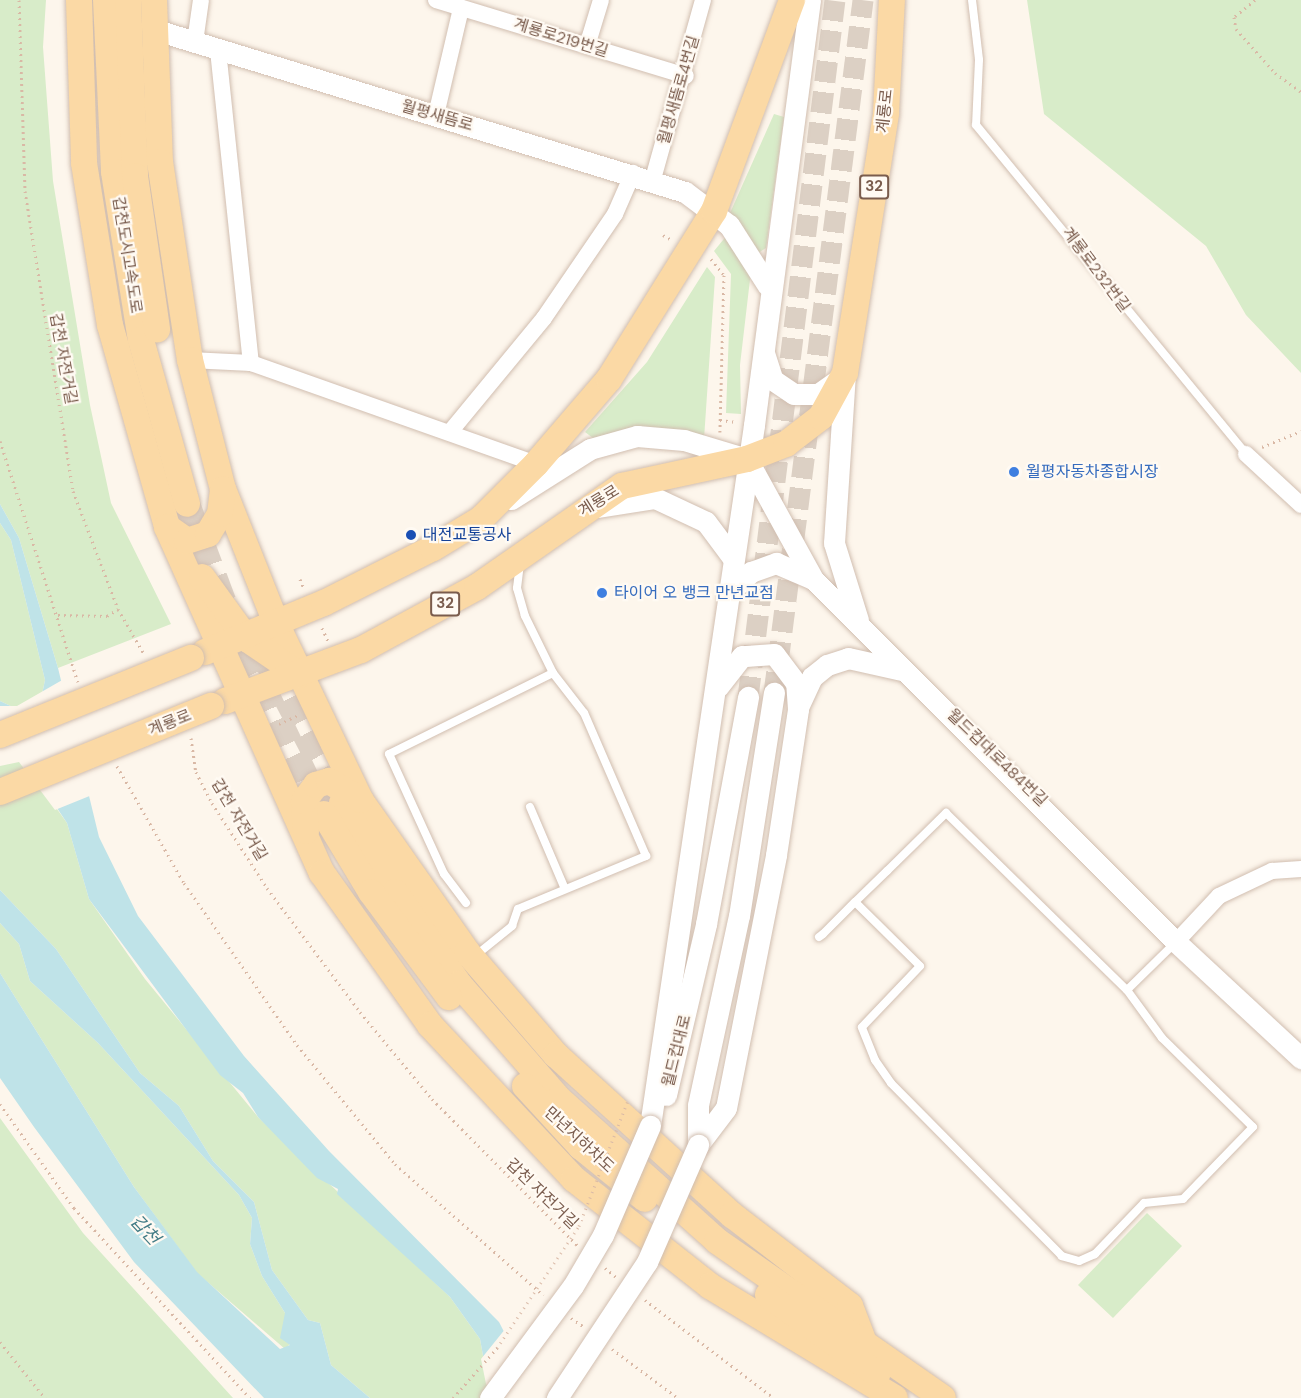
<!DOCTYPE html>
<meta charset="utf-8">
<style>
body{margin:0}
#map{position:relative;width:1301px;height:1398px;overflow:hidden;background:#fdf6ec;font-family:"DM Sans","Noto Sans KR",sans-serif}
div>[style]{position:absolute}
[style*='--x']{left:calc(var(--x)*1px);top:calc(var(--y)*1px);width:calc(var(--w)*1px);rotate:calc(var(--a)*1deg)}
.green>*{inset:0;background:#d8ecc9}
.water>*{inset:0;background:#bfe3e8}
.pier>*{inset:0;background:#fdf6ec}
.tertiary-tunnel>*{height:21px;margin-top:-10.5px;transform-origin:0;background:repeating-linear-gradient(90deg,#dcd0c4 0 21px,transparent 0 31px)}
.primary-tunnel>*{height:26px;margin-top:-13px;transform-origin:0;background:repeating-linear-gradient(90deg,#dcd0c4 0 26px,transparent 0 39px)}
.path>*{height:3px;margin-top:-1.5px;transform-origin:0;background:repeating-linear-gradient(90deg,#d9b8a5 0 1.5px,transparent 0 6px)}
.roads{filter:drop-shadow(0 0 2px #d1beb0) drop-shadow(0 0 2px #d1beb0)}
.service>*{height:8px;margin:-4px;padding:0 4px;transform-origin:4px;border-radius:4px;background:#fff}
.minor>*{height:16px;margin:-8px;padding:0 8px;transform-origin:8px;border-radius:8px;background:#fff}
.tertiary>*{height:21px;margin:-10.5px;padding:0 10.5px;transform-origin:10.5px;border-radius:10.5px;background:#fff}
.primary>*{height:26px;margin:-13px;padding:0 13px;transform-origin:13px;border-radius:13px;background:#fbd9a5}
.path-bridge>*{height:3px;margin-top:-1.5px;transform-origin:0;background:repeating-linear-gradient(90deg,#d9b8a5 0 1.5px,transparent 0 6px)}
.bridges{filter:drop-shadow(0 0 2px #d1beb0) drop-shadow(0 0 2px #d1beb0)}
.tertiary-bridge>*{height:21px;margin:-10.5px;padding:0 10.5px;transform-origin:10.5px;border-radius:10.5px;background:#fff}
.primary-bridge>*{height:26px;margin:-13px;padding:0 13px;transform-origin:13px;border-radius:13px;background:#fbd9a5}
.dots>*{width:16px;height:16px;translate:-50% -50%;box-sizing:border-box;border:3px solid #fffaf3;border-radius:50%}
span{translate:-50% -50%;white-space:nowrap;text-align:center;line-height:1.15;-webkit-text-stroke:4.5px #fffaf3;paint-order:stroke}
.shield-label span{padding:2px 4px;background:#fffaf3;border:2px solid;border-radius:4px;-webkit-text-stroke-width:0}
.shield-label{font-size:15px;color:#7a5c4d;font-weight:700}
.street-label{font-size:16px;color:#7a5c4d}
.shop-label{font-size:16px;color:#366cbe}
.left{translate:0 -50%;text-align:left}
.transit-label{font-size:16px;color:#164399}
.water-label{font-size:18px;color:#437c86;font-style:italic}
</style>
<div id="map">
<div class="green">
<i style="clip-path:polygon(0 0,46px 0,43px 47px,53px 181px,90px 405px,111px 503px,171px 624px,58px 668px,19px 538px,0 504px)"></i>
<i style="clip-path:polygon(1027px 0,1301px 0,1301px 373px,1246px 315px,1206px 246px,1044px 114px)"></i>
<i style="clip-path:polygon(774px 114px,784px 117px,766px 248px,758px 253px,730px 213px)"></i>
<i style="clip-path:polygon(728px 234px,751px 271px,740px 365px,741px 414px,726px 413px,731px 274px,714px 251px)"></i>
<i style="clip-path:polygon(707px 267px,715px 277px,704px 439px,633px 427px,593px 438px,585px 432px,647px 362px)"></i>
<i style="clip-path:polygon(0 523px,11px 540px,45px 680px,41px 699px,17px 709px,0 701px)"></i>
<i style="clip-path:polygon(21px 759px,67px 823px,89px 899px,145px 979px,258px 1117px,450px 1297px,480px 1339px,488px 1383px,502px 1398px,370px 1398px,331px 1365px,320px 1323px,308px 1320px,272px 1270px,254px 1202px,213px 1161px,179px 1106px,140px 1073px,56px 949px,0 890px,0 763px)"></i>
<i style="clip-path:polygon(0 923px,19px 944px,30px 981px,98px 1043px,239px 1195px,252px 1218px,250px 1244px,262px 1276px,285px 1313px,290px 1344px,285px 1349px,197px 1273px,134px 1187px,0 973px)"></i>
<i style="clip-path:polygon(0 1118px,83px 1233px,233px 1398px,0 1398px)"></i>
<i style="clip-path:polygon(1147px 1213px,1182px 1246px,1113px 1318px,1078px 1285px)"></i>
</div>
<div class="water">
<i style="clip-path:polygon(0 504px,19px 538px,58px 668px,99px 837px,138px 916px,244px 1056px,329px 1151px,499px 1322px,538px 1398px,488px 1383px,480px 1339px,450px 1297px,337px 1194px,338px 1189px,317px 1178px,258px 1117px,243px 1093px,220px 1075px,89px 899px,67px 823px,49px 796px,21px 759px,0 763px,0 701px,17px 709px,41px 699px,45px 680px,11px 540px,0 523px)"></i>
<i style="clip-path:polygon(0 890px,56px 949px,140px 1073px,179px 1106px,213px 1161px,254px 1202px,272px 1270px,308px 1320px,320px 1323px,331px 1365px,370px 1398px,264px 1398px,134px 1262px,34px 1127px,0 1078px,0 973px,134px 1187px,197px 1272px,280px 1349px,290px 1345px,280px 1338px,285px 1313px,262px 1276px,250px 1244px,252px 1218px,239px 1195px,98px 1043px,30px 981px,19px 944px,0 923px)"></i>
</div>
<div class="pier">
<i style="clip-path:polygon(64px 679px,92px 795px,55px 810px,19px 762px,0 766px,0 706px,17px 706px)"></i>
<i style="clip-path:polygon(506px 1328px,540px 1397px,541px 1398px,498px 1398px,486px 1384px,481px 1359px)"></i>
</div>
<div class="tertiary-tunnel">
<i style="--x:774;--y:693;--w:699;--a:-82.68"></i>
<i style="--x:748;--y:697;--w:702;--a:-82.89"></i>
</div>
<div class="primary-tunnel">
<i style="--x:187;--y:504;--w:117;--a:69.6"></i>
<i style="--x:228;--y:614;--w:216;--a:64.5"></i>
<i style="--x:269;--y:665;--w:153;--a:62.3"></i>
</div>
<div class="path">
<i style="--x:19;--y:0;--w:191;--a:88.2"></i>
<i style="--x:25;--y:191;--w:304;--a:80.9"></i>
<i style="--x:73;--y:491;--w:126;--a:69.1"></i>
<i style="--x:118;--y:609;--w:52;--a:60"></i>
<i style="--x:1255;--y:0;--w:27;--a:141"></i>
<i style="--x:1234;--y:17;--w:12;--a:81"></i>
<i style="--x:1236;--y:29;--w:59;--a:48.4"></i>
<i style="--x:1275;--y:73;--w:32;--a:36"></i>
<i style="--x:663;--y:235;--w:10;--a:29"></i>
<i style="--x:711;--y:259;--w:21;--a:51"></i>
<i style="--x:724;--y:275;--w:157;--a:91.5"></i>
<i style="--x:720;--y:420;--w:16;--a:7"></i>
<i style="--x:0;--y:441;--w:253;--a:72.1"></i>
<i style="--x:1262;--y:447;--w:42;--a:-22.3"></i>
<i style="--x:300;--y:579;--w:11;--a:68"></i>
<i style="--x:58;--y:615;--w:49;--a:1.2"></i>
<i style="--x:107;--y:616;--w:13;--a:-32"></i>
<i style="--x:322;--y:628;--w:14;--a:65"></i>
<i style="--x:279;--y:724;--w:21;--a:-25"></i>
<i style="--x:191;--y:738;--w:34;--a:82"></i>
<i style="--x:196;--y:772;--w:35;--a:63"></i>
<i style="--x:212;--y:803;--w:101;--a:57.1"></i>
<i style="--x:267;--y:888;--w:155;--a:53.1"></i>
<i style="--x:360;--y:1012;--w:113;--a:50.4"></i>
<i style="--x:432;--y:1099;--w:206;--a:45.2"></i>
<i style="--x:117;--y:766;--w:135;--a:60.2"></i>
<i style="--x:184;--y:883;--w:198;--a:55.1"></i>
<i style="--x:297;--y:1045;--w:154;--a:50.5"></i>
<i style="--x:395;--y:1164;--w:198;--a:41.5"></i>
<i style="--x:0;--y:1104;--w:128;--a:54.6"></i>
<i style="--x:74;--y:1208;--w:259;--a:47.2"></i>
<i style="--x:605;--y:1268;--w:14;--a:39"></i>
<i style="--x:645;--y:1300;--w:162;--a:37.2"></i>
<i style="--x:571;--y:1318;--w:14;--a:34"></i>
<i style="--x:0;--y:1342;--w:72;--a:51.2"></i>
<i style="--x:612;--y:1349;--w:82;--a:36.6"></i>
</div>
<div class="roads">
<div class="service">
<i style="--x:972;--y:0;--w:60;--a:83.3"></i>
<i style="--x:979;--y:60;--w:65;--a:92.6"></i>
<i style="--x:976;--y:125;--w:426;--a:50.6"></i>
<i style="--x:530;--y:807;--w:89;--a:66.9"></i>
<i style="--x:466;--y:903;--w:36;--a:-127"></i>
<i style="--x:444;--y:874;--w:132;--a:-114.6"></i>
<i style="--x:389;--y:754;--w:183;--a:-26.3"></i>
<i style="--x:819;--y:937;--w:5;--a:-37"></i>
<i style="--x:823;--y:934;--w:45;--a:-45"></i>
<i style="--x:855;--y:902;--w:45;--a:-44.1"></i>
<i style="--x:887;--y:871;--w:83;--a:-44.5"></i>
<i style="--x:946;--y:813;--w:253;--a:44.4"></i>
<i style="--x:1127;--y:990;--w:59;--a:53.9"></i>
<i style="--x:1162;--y:1038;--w:127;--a:44.4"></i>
<i style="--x:1253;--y:1127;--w:100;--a:134.2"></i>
<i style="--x:1183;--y:1199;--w:39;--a:174"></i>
<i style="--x:1144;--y:1203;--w:71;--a:133.9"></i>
<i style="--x:1095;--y:1254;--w:17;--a:156"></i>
<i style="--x:1079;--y:1261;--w:18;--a:-164"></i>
<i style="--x:1062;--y:1256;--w:243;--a:-134.7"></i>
<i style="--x:891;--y:1083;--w:28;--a:-125"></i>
<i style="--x:875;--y:1060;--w:35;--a:-112"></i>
<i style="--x:862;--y:1027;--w:84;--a:-46.4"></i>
<i style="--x:920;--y:966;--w:91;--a:-135.4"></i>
<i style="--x:475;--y:956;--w:48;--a:-39"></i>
<i style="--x:512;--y:926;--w:18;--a:-71"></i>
<i style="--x:518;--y:909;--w:139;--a:-22.5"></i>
<i style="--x:646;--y:856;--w:156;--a:-113.4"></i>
<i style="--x:584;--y:713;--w:51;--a:-127.8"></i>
<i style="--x:553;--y:673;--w:64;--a:-116.2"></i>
<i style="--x:525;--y:616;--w:29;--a:-106"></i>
<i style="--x:517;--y:588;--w:26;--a:-83"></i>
<i style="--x:1127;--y:990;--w:69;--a:-44.4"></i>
</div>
<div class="minor">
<i style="--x:436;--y:0;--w:261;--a:16.9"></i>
<i style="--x:195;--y:42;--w:42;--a:-81.9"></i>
<i style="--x:587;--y:46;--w:48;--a:-73.1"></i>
<i style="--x:218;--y:50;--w:315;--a:84"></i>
<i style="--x:436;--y:115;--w:110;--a:-76.8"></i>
<i style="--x:653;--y:179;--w:186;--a:-74.4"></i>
<i style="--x:190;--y:360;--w:61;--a:2.8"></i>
<i style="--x:251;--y:363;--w:302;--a:19.5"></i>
<i style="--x:450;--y:432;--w:148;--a:-50.5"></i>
<i style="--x:544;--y:318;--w:126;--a:-55.7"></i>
<i style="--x:615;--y:214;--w:45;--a:-66.3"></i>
<i style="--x:1246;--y:454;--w:75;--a:42.8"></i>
<i style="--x:1176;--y:942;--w:63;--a:-46.9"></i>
<i style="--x:1219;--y:896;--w:59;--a:-25.3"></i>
<i style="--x:1272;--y:871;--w:29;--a:-4"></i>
</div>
<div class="tertiary">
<i style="--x:156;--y:30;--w:553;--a:17.03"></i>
<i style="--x:685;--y:192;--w:55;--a:36.9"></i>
<i style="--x:729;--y:225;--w:72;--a:57.4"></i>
<i style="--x:764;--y:353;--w:28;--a:72"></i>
<i style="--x:773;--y:380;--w:25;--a:34"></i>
<i style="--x:794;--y:394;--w:24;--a:0"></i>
<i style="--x:818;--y:394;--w:28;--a:-35"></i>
<i style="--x:845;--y:373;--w:170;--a:93.7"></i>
<i style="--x:834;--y:543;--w:81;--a:72.7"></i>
<i style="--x:511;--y:499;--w:93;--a:-32.3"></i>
<i style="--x:590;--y:449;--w:49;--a:-15.5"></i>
<i style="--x:637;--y:436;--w:47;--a:4.9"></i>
<i style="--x:684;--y:440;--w:66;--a:16.8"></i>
<i style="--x:747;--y:459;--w:137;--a:61.2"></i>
<i style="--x:813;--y:579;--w:513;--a:45"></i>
<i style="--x:1176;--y:942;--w:171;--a:42.9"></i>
<i style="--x:598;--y:507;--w:58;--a:-9"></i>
<i style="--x:655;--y:498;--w:56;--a:25.2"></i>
<i style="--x:706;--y:522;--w:44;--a:53.4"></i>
<i style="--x:730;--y:592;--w:29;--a:-44"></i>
<i style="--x:751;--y:572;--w:27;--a:-20"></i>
<i style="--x:776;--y:563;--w:40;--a:23.4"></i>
<i style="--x:799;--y:705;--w:31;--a:-65"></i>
<i style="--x:812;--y:677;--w:19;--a:-39"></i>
<i style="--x:827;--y:665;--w:22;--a:-18"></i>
<i style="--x:848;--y:658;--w:55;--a:12.5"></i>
<i style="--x:666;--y:1095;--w:176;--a:-76.8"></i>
<i style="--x:706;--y:924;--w:231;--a:-79.5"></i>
<i style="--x:650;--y:1126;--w:709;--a:-81.56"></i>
<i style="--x:754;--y:425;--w:429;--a:-82.5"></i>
<i style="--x:698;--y:1145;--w:46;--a:-52.9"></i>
<i style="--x:726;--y:1108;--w:258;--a:-78.8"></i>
<i style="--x:776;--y:855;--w:148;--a:-81.4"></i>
<i style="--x:798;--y:709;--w:26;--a:-94"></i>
<i style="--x:796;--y:683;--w:36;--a:-127"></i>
<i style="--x:774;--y:654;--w:32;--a:176"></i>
<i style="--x:742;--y:656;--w:39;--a:128"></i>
<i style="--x:698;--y:1145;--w:40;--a:-90"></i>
<i style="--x:698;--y:1105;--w:193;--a:-77.8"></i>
<i style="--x:739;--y:916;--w:226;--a:-81.1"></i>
</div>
<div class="primary">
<i style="--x:79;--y:0;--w:163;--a:88.2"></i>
<i style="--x:84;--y:163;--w:164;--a:80.9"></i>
<i style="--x:110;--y:325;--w:210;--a:74.2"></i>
<i style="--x:167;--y:527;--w:379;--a:65.9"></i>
<i style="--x:322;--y:873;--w:186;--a:54.6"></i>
<i style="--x:430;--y:1025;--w:211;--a:46.9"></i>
<i style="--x:574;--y:1179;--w:173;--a:38.2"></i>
<i style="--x:710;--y:1286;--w:216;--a:31.2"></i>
<i style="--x:106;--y:0;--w:172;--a:87.3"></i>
<i style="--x:114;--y:172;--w:170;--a:80.9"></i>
<i style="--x:141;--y:340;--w:170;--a:74.3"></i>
<i style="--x:128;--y:0;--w:176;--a:87.7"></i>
<i style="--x:135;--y:176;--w:155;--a:81.8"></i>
<i style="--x:154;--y:0;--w:162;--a:87.9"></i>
<i style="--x:160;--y:162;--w:200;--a:81.4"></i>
<i style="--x:190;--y:360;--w:133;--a:75.7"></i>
<i style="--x:223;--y:489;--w:144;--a:68.4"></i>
<i style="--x:276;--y:623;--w:197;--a:64.5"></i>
<i style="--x:361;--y:801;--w:184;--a:54.9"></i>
<i style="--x:467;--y:952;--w:136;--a:49.2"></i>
<i style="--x:556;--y:1055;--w:238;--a:42.3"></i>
<i style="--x:732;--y:1215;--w:149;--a:37.6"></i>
<i style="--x:850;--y:1306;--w:34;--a:69"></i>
<i style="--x:167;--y:527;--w:24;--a:35"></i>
<i style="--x:187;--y:541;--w:22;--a:-18"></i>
<i style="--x:208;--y:534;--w:23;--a:-59"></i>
<i style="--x:220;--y:514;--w:25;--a:-83"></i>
<i style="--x:202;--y:577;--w:77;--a:54"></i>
<i style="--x:247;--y:639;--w:64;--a:34.2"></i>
<i style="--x:205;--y:652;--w:129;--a:-22.4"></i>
<i style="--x:324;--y:603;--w:122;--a:-26.8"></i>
<i style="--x:433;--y:548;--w:56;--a:-31.1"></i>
<i style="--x:481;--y:519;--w:78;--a:-45"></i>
<i style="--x:536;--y:464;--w:112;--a:-49.3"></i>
<i style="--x:609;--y:379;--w:198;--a:-58"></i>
<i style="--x:714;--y:211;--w:225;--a:-69.7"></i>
<i style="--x:225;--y:701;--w:145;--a:-20.6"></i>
<i style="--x:361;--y:650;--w:132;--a:-28.5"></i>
<i style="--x:477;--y:587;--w:177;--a:-34.9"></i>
<i style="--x:622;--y:486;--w:128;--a:-12.2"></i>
<i style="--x:747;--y:459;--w:42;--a:-21"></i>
<i style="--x:786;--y:444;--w:44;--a:-37.6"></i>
<i style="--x:821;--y:417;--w:50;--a:-61.4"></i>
<i style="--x:845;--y:373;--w:263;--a:-81"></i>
<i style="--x:886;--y:113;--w:113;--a:-87"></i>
<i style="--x:342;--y:803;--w:104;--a:59.2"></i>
<i style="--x:395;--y:892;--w:112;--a:55.2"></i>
<i style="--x:459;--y:984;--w:152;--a:49"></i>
<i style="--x:559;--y:1099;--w:212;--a:41.9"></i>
<i style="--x:717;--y:1241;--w:275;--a:34.8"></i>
<i style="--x:324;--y:814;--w:91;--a:58.9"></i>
<i style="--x:371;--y:892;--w:131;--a:53.4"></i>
<i style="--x:306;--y:831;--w:30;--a:-94"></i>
<i style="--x:304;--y:801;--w:20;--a:-53"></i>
<i style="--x:316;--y:785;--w:14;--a:-17"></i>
<i style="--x:329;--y:781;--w:37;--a:31"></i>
<i style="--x:525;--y:1086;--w:83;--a:47.4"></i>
<i style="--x:581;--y:1147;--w:82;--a:39.1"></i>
<i style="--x:768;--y:1295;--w:135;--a:35.9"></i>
</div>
</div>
<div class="path-bridge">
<i style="--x:453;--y:1398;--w:67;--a:-48.7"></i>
<i style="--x:497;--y:1348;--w:147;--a:-56.1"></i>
<i style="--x:579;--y:1226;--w:135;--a:-68.7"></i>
</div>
<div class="bridges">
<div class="tertiary-bridge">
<i style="--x:490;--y:1398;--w:139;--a:-53.5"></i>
<i style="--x:573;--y:1286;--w:59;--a:-59.5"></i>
<i style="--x:603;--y:1235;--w:119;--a:-66.7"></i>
<i style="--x:557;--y:1398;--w:163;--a:-56.5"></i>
<i style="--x:647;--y:1262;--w:128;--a:-66.4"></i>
</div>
<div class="primary-bridge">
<i style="--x:0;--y:735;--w:206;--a:-22"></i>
<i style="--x:0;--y:792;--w:228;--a:-22.2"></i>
</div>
</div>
<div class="dots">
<i style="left:1014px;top:472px;background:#3f7fe0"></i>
<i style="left:411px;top:535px;background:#1a4fb4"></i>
<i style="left:602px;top:593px;background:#3f7fe0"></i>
</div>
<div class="shield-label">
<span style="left:874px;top:187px">32</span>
<span style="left:445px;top:604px">32</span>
</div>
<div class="street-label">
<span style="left:561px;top:38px;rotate:17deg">계룡로219번길</span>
<span style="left:679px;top:90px;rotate:-74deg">월평새뜸로4번길</span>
<span style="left:885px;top:111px;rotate:-84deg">계룡로</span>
<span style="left:437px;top:116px;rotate:16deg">월평새뜸로</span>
<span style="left:127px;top:255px;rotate:81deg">갑천도시고속도로</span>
<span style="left:1096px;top:270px;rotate:53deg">계룡로232번길</span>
<span style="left:63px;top:359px;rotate:80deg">갑천 자전거길</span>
<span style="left:599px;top:501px;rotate:-32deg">계룡로</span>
<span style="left:170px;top:723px;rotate:-22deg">계룡로</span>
<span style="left:997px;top:758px;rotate:44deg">월드컵대로484번길</span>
<span style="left:239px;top:820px;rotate:59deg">갑천 자전거길</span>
<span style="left:677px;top:1051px;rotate:-76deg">월드컵대로</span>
<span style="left:579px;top:1140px;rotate:43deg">만년지하차도</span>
<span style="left:542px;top:1194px;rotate:44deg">갑천 자전거길</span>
</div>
<div class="shop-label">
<span class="left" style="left:1026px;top:472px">월평자동차종합시장</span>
<span class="left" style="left:614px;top:593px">타이어 오 뱅크 만년교점</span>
</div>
<div class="transit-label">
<span class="left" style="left:423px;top:535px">대전교통공사</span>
</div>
<div class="water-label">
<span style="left:145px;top:1230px;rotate:47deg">갑천</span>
</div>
</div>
